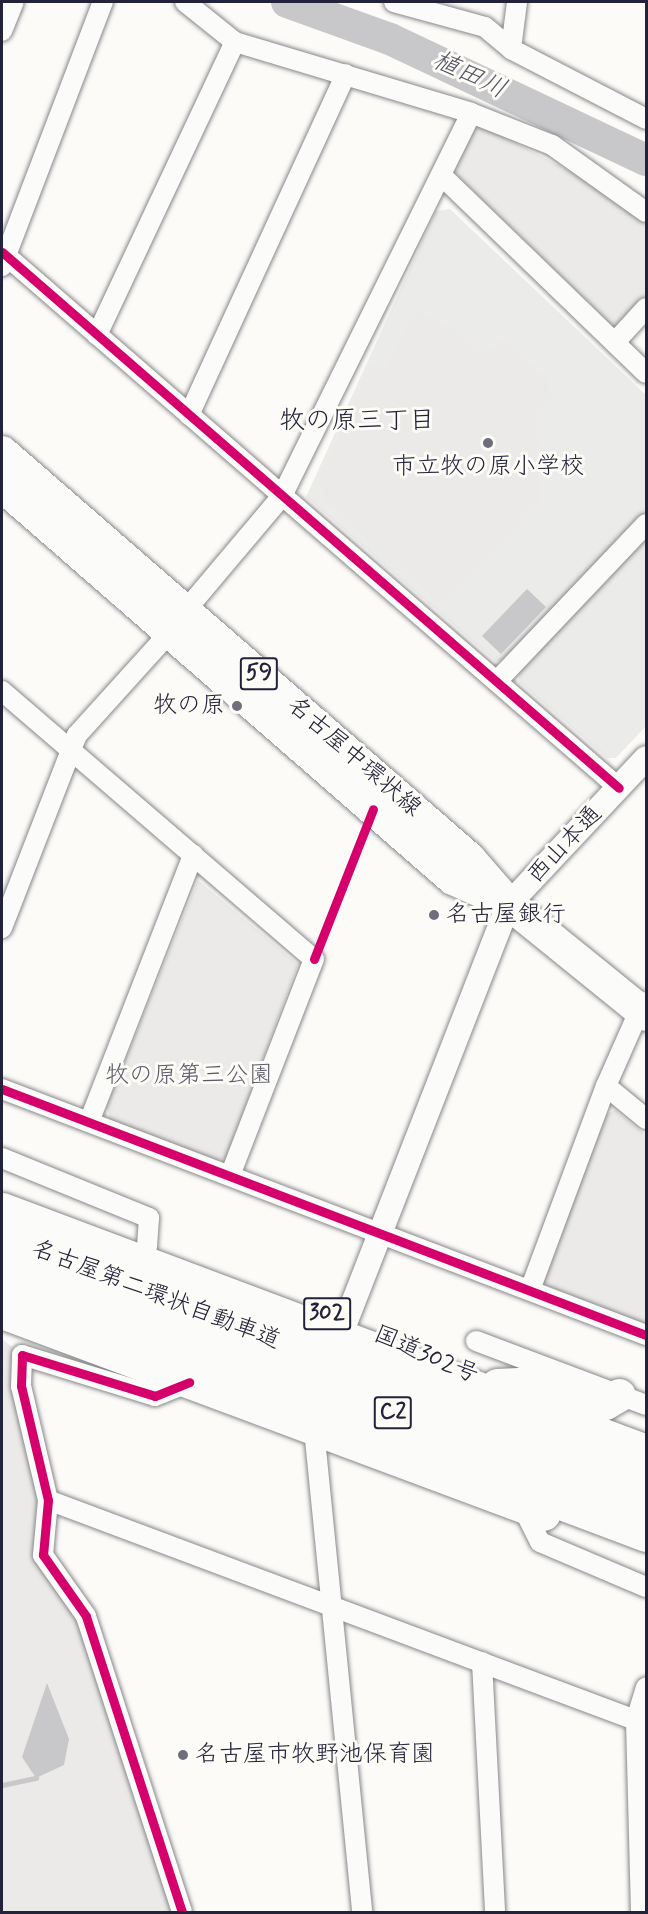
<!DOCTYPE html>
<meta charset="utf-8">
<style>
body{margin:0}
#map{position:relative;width:648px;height:1914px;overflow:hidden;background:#fcfbf8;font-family:Mynerve,"Klee One",sans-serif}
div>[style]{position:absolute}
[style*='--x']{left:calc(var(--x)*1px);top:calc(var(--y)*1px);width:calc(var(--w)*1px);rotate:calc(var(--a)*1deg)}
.built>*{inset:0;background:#ebebe9}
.green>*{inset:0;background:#ebeae8}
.water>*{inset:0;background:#c8c8ca}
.stream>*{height:5px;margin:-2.5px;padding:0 2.5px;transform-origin:2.5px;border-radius:2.5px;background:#c8c8ca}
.river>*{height:32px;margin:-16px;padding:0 16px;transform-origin:16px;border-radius:16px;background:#c8c8ca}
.roads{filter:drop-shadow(0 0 2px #88888c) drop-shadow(0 0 2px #88888c)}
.minor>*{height:20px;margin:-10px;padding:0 10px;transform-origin:10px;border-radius:10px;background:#fbfbf9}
.tertiary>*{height:24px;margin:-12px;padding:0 12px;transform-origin:12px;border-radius:12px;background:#fbfbf9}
.primary>*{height:32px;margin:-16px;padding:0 16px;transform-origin:16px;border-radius:16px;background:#fbfbf9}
.trunk>*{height:33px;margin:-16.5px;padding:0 16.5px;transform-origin:16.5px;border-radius:16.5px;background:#fbfbf9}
.motorway>*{height:33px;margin:-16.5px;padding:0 16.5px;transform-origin:16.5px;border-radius:16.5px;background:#fbfbf9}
.cycleway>*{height:9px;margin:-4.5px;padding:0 4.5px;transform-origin:4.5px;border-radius:4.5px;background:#d6006c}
.dots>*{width:16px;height:16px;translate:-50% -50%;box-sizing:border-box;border:3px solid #fdfcf7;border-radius:50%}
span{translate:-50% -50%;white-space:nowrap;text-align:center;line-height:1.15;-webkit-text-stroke:6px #fdfcf7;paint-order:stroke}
.shield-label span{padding:2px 4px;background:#fdfcf7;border:2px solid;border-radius:4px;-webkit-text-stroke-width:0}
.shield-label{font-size:22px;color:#22223b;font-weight:700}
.poi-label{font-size:24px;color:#22223b}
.right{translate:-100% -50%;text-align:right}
.left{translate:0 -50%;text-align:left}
.street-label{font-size:24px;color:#22223b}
.park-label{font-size:24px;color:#5a5a6b}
.water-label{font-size:26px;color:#545466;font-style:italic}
.neighbourhood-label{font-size:26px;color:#22223b}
.frame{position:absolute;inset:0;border:3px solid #22223b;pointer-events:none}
</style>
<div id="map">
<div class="built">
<i style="clip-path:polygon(450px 209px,646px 395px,646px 511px,505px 661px,495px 661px,306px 497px,436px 211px)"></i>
<i style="clip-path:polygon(646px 538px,646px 726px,616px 758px,607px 758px,519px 682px,519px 673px)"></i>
</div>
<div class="green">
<i style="clip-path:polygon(483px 126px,608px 191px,646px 223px,646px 297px,617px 330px,454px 172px,475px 129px)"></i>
<i style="clip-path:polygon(416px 312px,454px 328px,483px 355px,503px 338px,549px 381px,551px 397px,537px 411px,539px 502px,440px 604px,326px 503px,318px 479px,371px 365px,385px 369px)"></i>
<i style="clip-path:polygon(198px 880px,298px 964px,226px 1158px,217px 1160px,110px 1120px,107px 1106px)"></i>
<i style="clip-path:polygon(615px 1110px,646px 1135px,646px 1325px,541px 1283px,607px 1114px)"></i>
<i style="clip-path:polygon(2px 1339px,22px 1355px,48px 1500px,43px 1555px,86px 1616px,182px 1912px,2px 1912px)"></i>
</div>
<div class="water">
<i style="clip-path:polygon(527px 589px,546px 607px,501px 654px,482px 636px)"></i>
<i style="clip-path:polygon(47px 1683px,69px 1739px,64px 1765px,36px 1778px,22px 1757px)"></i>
</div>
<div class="stream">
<i style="--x:2;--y:1785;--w:35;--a:-12"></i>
</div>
<div class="river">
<i style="--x:287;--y:2;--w:109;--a:19.8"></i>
<i style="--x:390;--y:39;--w:283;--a:25.3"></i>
</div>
<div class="roads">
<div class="minor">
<i style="--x:185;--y:2;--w:64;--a:38.7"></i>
<i style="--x:235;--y:42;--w:246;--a:16.7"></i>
<i style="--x:471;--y:113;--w:87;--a:21.6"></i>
<i style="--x:552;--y:145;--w:115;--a:35.5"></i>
<i style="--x:394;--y:2;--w:94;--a:15.4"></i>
<i style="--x:485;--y:27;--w:34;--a:40"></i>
<i style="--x:511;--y:49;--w:152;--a:27.4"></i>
<i style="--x:2;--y:31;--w:31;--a:-68"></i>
<i style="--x:511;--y:49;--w:47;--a:-82.7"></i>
<i style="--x:441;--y:175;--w:285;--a:44"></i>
<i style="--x:2;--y:252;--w:817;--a:40.98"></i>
<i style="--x:2;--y:266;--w:283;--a:-69.1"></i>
<i style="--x:97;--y:335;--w:324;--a:-64.8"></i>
<i style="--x:615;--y:342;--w:46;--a:-47.6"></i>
<i style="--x:189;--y:415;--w:375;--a:-65.3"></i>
<i style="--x:186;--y:610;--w:149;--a:-49.9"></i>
<i style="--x:282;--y:496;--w:427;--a:-63.7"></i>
<i style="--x:497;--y:681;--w:216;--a:-46.5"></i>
<i style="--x:2;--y:691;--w:411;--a:40.7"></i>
<i style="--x:314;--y:959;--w:230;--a:111.2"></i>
<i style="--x:2;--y:928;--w:207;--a:-68.8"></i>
<i style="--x:77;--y:735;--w:139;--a:-47.9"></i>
<i style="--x:606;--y:1086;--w:52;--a:39.5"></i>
<i style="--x:2;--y:1089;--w:689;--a:20.91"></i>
<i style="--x:89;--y:1122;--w:287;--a:-68.7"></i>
<i style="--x:2;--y:1158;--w:159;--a:22.2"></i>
<i style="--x:149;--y:1218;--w:29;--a:94"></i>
<i style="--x:530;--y:1290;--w:218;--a:-69.6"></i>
<i style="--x:606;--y:1086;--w:92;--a:-66.2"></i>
<i style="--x:476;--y:1341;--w:182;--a:20.6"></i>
<i style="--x:314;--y:1429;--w:485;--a:84.3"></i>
<i style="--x:48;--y:1500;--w:639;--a:20.54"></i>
<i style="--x:522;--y:1506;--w:40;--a:63.4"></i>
<i style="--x:540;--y:1542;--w:115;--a:23"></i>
<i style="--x:482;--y:1662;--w:250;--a:87"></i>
<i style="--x:182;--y:1912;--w:311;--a:-108"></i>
<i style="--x:86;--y:1616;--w:75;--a:-125.2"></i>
<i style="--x:43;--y:1555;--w:55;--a:-84.8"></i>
<i style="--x:48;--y:1500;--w:117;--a:-103.3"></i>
<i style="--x:21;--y:1386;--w:31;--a:-88"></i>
<i style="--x:22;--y:1355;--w:139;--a:17.1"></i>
<i style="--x:155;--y:1396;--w:37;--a:-22"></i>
<i style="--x:641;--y:1912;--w:192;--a:-91.5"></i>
<i style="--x:636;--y:1720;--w:34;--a:-73"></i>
</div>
<div class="tertiary">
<i style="--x:346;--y:1321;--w:448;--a:-68.7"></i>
<i style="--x:509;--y:904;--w:200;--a:-46.8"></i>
</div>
<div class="primary">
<i style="--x:2;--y:452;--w:619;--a:41"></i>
<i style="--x:469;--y:858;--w:61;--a:49"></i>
<i style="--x:509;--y:904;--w:176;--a:39"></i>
<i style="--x:2;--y:486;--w:598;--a:41.07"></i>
<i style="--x:453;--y:879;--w:51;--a:24.1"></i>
</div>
<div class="trunk">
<i style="--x:2;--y:1312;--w:578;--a:20.44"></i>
<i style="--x:497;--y:1385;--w:42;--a:-2.7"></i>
<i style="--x:539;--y:1383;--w:58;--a:20.3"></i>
<i style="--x:593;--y:1403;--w:12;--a:0"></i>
<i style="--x:605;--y:1403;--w:16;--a:-30"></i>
</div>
<div class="motorway">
<i style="--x:2;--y:1209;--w:688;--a:20.6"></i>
<i style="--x:2;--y:1236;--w:689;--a:20.83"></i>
<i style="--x:2;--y:1266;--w:688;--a:20.6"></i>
<i style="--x:2;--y:1293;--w:688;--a:20.6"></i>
</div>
</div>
<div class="cycleway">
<i style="--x:2;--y:252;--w:817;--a:40.98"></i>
<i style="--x:314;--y:959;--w:161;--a:-68.5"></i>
<i style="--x:2;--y:1089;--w:689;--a:20.91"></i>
<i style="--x:182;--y:1912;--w:311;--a:-108"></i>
<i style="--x:86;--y:1616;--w:75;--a:-125.2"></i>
<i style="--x:43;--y:1555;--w:55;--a:-84.8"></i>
<i style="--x:48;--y:1500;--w:117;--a:-103.3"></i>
<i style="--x:21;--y:1386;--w:31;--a:-88"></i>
<i style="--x:22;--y:1355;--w:139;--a:17.1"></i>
<i style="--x:155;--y:1396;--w:37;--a:-22"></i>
</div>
<div class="dots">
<i style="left:488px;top:443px;background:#6e6e7d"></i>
<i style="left:237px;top:706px;background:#6e6e7d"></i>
<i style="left:434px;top:915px;background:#6e6e7d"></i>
<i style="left:183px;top:1755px;background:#6e6e7d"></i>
</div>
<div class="shield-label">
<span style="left:259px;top:674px">59</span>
<span style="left:327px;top:1314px">302</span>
<span style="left:393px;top:1413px">C2</span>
</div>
<div class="poi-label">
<span style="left:488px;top:467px">市立牧の原小学校</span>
<span class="right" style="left:225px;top:706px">牧の原</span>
<span class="left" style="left:446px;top:915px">名古屋銀行</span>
<span class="left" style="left:195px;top:1755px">名古屋市牧野池保育園</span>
</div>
<div class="street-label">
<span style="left:354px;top:757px;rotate:41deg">名古屋中環状線</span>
<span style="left:565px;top:845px;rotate:-47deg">西山本通</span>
<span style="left:156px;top:1295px;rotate:21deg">名古屋第二環状自動車道</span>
<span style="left:426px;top:1355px;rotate:23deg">国道302号</span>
</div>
<div class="park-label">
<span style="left:189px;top:1076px">牧の原第三公園</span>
</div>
<div class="water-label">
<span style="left:469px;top:76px;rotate:25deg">植田川</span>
</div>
<div class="neighbourhood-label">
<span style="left:357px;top:422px">牧の原三丁目</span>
</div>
<div class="frame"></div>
</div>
